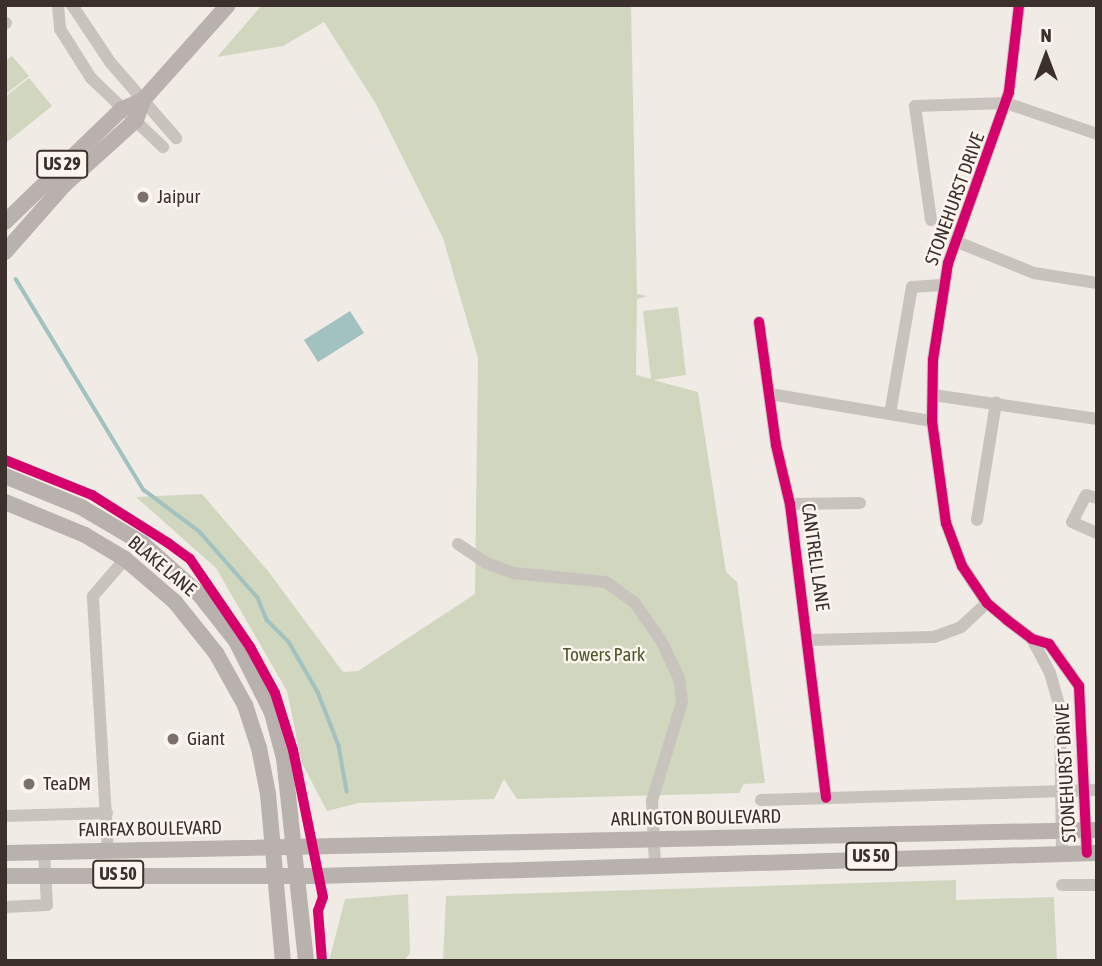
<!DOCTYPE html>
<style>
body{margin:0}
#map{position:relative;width:1102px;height:966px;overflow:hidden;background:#f0ebe5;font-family:"Asap Condensed",sans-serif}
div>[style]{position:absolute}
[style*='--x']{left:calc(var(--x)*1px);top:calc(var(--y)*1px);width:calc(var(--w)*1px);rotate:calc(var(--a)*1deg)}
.green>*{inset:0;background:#d1d6bf}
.water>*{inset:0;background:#a1c2c1}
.stream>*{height:3.5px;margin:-1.75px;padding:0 1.75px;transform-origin:1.75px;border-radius:1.75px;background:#a1c2c1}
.minor>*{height:12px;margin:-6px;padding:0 6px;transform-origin:6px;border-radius:6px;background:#c9c3be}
.major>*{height:16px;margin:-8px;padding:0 8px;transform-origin:8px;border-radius:8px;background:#b8b1ad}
.cycleway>*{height:10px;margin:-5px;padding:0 5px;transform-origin:5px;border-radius:5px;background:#d6006c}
.dots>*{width:19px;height:19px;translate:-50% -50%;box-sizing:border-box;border:4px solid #fbf5ee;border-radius:50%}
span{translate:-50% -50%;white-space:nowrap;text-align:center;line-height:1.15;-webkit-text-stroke:5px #fbf5ee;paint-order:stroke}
.shield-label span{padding:2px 5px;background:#fbf5ee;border:2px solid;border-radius:5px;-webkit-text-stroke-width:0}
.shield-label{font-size:18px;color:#3b302b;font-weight:700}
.poi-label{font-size:19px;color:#3b302b}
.left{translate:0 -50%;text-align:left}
.street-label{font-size:19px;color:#3b302b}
.park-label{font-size:19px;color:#4a5a2e}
.frame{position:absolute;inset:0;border:7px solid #3b302b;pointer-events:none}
.north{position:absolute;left:1011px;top:21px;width:70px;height:70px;-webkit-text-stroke:5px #fbf5ee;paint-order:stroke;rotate:0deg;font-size:19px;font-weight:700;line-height:28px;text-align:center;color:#3b302b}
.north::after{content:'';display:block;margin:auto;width:24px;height:32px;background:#3b302b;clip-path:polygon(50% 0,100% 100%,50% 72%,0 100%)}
</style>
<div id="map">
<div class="green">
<i style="clip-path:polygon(262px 5px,631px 5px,637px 294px,648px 296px,637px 299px,636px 375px,651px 379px,643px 311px,678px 307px,686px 375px,653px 380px,698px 392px,726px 572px,737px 582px,765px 783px,744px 784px,739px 793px,517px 799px,504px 779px,494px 799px,358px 803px,327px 811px,302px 763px,287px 691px,216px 568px,136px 497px,202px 494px,268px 571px,343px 672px,358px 671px,475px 594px,478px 358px,443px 238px,376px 104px,324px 22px,283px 46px,217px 57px)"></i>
<i style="clip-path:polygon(12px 56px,29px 76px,5px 95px,5px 61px)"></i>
<i style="clip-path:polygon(29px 78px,52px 106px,6px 143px,5px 97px)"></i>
<i style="clip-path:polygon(956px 880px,956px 900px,1054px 897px,1057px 961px,443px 961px,446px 896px)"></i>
<i style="clip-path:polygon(408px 894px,410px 953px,404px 961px,329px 961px,345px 899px)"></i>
</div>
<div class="water">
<i style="clip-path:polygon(350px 311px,364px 333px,318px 362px,304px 340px)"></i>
</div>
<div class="stream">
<i style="--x:16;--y:279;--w:247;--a:58.8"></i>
<i style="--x:144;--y:490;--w:69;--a:36.7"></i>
<i style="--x:199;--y:531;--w:89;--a:48.6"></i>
<i style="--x:258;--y:598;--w:24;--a:68"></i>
<i style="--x:267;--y:620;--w:31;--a:45"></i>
<i style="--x:289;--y:642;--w:58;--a:59.9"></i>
<i style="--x:318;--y:692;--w:58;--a:68.7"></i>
<i style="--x:339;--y:746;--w:46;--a:79.9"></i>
</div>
<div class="minor">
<i style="--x:58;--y:5;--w:24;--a:85"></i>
<i style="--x:60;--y:29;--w:58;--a:57.7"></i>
<i style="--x:91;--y:78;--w:100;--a:43.8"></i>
<i style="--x:72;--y:5;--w:69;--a:56.3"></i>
<i style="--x:110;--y:62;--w:101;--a:49"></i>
<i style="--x:1019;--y:5;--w:88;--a:96.6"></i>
<i style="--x:1009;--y:92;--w:182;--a:109.6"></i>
<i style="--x:948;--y:263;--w:98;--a:98.8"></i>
<i style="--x:933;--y:360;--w:61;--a:90.9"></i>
<i style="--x:932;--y:421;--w:103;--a:82.2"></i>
<i style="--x:946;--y:523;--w:46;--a:69.6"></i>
<i style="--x:962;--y:566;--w:45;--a:56"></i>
<i style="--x:987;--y:603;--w:26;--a:40"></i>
<i style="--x:1007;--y:620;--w:31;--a:37"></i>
<i style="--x:1032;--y:639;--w:18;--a:16"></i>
<i style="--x:1049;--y:644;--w:52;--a:54.5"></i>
<i style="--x:1079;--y:686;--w:167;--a:87.3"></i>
<i style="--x:5;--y:23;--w:1;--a:0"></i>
<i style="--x:931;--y:220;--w:115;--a:-98"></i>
<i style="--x:915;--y:106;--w:91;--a:-1.9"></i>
<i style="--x:1006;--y:103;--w:96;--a:18.8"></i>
<i style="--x:955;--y:241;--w:85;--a:22.1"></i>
<i style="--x:1034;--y:273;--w:64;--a:9"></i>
<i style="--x:759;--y:322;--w:124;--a:82.1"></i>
<i style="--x:776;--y:445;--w:61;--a:76.7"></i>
<i style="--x:790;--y:504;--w:296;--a:83"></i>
<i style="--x:770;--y:394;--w:164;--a:9.5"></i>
<i style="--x:933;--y:395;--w:166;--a:8.3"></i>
<i style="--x:890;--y:414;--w:129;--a:-80.2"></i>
<i style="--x:912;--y:287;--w:32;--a:-4"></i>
<i style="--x:1097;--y:498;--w:11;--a:-165"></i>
<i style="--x:1086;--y:495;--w:30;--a:117"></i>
<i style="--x:1072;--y:522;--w:27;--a:24"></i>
<i style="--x:790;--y:504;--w:70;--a:-0.8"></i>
<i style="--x:977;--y:520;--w:119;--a:-80.8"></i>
<i style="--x:458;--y:544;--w:34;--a:34"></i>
<i style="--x:486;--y:563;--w:30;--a:20"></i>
<i style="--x:514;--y:573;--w:92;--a:5.6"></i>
<i style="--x:606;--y:582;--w:34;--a:36"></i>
<i style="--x:634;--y:602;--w:49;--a:55"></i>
<i style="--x:662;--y:642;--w:40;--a:65"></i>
<i style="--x:679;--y:678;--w:24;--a:83"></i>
<i style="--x:682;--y:702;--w:103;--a:106.9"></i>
<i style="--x:652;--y:801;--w:64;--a:87.3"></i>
<i style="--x:1032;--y:639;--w:38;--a:62"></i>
<i style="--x:1050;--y:673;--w:37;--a:74"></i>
<i style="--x:1060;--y:709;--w:144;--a:89.2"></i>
<i style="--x:809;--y:640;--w:125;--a:-1.4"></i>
<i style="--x:934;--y:637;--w:29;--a:-20"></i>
<i style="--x:961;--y:627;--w:35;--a:-43"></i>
<i style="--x:761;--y:800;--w:336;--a:-1.7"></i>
<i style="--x:5;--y:816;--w:102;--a:-1.7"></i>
<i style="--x:108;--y:851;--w:255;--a:-93.4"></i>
<i style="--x:93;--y:596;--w:49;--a:-49.1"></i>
<i style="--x:1062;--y:885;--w:35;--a:0"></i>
<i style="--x:5;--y:907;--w:42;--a:-2.7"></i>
<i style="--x:47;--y:905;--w:53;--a:-93.2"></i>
</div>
<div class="major">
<i style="--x:5;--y:222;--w:163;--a:-44"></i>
<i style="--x:122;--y:109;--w:23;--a:-23"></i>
<i style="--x:143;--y:100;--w:127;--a:-48.2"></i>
<i style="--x:5;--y:252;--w:89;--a:-48.6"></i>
<i style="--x:64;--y:185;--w:97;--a:-42.1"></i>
<i style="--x:136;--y:120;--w:21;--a:-71"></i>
<i style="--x:5;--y:476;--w:82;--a:22.2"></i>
<i style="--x:81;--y:507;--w:71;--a:30.5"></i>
<i style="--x:142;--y:543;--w:76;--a:41.8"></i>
<i style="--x:199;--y:594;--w:60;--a:51.8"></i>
<i style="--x:236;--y:641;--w:80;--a:63.4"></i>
<i style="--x:272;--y:713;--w:47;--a:75.1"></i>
<i style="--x:284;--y:758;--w:204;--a:83.8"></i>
<i style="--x:5;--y:502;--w:87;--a:22.4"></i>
<i style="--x:85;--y:535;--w:47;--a:31"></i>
<i style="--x:125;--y:559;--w:66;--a:40.7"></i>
<i style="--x:175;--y:602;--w:65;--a:51.2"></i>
<i style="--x:216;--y:653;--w:60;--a:60.9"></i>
<i style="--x:245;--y:705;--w:45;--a:72"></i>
<i style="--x:259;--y:748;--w:47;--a:78.9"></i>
<i style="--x:268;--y:794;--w:168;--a:84.9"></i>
<i style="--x:5;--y:853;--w:1092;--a:-1.21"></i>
<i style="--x:5;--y:876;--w:313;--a:0"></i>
<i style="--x:318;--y:876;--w:779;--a:-1.69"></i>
</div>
<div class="cycleway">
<i style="--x:1019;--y:5;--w:88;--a:96.6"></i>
<i style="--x:1009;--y:92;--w:182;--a:109.6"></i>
<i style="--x:948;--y:263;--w:98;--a:98.8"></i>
<i style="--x:933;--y:360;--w:61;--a:90.9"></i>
<i style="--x:932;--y:421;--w:103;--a:82.2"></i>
<i style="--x:946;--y:523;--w:46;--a:69.6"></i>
<i style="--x:962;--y:566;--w:45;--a:56"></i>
<i style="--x:987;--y:603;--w:26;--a:40"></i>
<i style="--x:1007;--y:620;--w:31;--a:37"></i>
<i style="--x:1032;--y:639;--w:18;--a:16"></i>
<i style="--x:1049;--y:644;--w:52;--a:54.5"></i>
<i style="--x:1079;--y:686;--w:167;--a:87.3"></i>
<i style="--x:759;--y:322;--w:124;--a:82.1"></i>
<i style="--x:776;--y:445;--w:61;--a:76.7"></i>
<i style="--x:790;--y:504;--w:296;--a:83"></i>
<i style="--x:5;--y:460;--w:94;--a:21.9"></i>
<i style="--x:92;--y:495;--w:90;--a:32.3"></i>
<i style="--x:168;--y:543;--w:27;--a:36"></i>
<i style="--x:190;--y:559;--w:107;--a:55.7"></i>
<i style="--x:250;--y:647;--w:52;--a:61.5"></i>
<i style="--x:275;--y:693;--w:60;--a:72.5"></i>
<i style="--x:293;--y:750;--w:150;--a:78.5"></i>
<i style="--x:323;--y:897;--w:15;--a:110"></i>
<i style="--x:318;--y:911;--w:50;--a:85.4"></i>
</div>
<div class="dots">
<i style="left:143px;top:197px;background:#7a716c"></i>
<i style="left:173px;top:739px;background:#7a716c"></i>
<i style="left:29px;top:784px;background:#7a716c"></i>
</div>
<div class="shield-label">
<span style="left:62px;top:164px">US 29</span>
<span style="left:871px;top:856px">US 50</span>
<span style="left:118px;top:874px">US 50</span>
</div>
<div class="poi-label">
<span class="left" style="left:157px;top:197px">Jaipur</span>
<span class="left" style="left:187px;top:739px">Giant</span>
<span class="left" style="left:43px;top:784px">TeaDM</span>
</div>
<div class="street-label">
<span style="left:955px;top:199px;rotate:-70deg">STONEHURST DRIVE</span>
<span style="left:815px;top:557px;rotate:82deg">CANTRELL LANE</span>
<span style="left:162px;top:566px;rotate:40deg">BLAKE LANE</span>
<span style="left:1066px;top:773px;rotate:-93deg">STONEHURST DRIVE</span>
<span style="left:696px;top:818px;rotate:-1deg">ARLINGTON BOULEVARD</span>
<span style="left:150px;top:829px;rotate:-1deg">FAIRFAX BOULEVARD</span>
</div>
<div class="park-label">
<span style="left:604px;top:655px">Towers Park</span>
</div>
<div class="frame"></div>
<div class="north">N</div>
</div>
